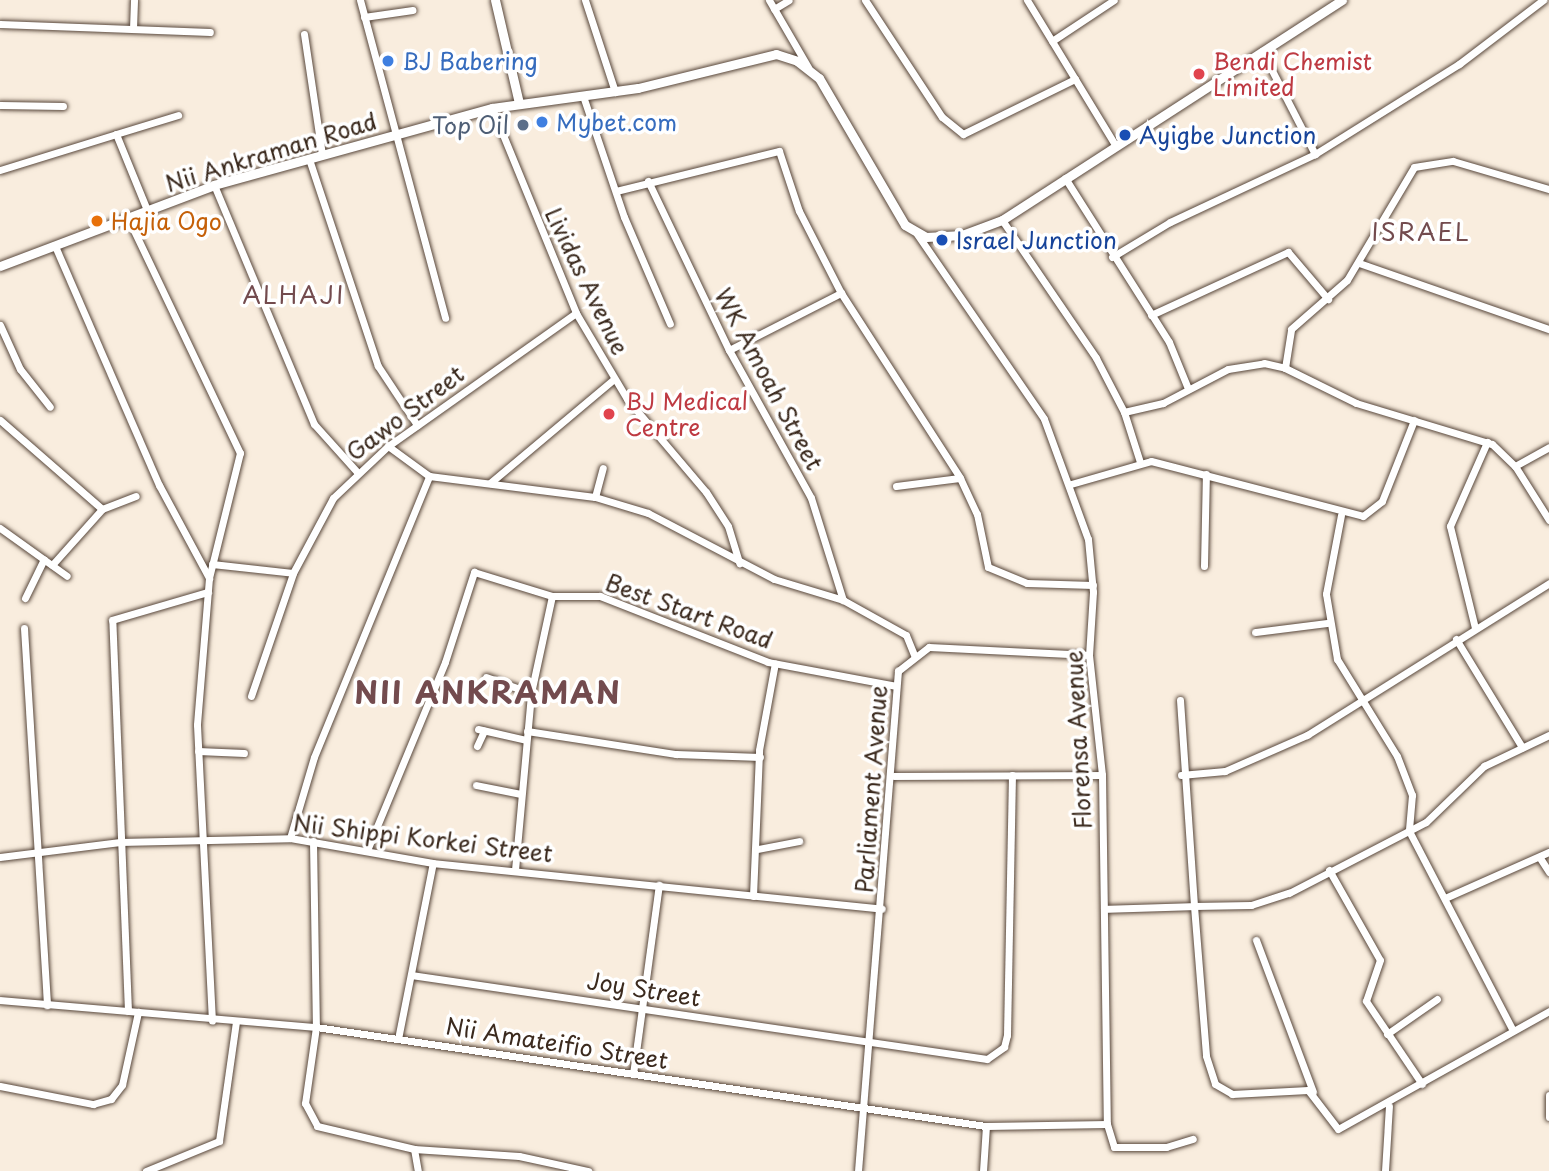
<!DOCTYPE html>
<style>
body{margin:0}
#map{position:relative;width:1549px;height:1171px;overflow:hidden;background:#f9edde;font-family:"Playpen Sans",sans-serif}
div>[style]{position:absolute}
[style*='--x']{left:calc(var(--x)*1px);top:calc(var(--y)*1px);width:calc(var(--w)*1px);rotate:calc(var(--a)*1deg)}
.roads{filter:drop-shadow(0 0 2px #58473b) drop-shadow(0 0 2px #58473b)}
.minor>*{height:7px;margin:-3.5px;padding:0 3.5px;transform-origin:3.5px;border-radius:3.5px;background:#fff}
.tertiary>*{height:9px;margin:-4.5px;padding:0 4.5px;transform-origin:4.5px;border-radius:4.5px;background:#fff}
.dots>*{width:19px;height:19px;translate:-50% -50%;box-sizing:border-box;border:4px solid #fff;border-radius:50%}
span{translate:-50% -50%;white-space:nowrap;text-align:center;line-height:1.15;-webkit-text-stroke:7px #fff;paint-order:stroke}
.shop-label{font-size:23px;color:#366cbe}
.left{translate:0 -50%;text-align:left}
.health-label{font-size:23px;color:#be3a42}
.service-label{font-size:23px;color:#4e5e75}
.right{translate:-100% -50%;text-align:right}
.transit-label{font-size:23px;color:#164399}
.street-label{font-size:23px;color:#3b2a1e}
.food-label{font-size:23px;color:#c56008}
.neighbourhood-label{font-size:24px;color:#734b4e;letter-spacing:2px}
.district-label{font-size:30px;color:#734b4e;font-weight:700;letter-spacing:2px}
</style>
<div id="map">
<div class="roads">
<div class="minor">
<i style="--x:360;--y:0;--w:329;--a:75"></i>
<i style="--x:585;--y:0;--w:97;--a:71.9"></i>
<i style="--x:769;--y:0;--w:78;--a:59.8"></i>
<i style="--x:865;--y:0;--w:140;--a:56.7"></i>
<i style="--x:942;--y:117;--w:27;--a:39"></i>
<i style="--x:963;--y:134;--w:125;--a:-26.2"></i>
<i style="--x:1027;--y:0;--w:170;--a:58.7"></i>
<i style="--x:774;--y:9;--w:17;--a:-31"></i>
<i style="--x:364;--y:17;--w:49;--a:-8.3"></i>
<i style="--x:0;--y:24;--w:210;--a:2.2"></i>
<i style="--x:133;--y:29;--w:29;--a:-88"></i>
<i style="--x:304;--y:34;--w:122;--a:81.5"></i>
<i style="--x:1052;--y:41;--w:74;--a:-33.5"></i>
<i style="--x:1262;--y:51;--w:116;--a:62.8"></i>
<i style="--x:583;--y:96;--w:128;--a:71.3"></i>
<i style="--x:624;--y:217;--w:116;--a:66.7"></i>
<i style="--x:0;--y:105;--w:63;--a:0.9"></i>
<i style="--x:492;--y:108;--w:222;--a:67.7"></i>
<i style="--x:576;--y:313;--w:100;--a:59.3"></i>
<i style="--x:627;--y:399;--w:122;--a:49.7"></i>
<i style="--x:706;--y:492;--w:40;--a:57.1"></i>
<i style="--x:728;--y:526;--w:39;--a:73"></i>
<i style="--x:116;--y:134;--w:65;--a:-17"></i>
<i style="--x:309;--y:159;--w:218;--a:71.6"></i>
<i style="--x:378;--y:366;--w:71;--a:56.5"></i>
<i style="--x:0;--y:170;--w:121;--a:-17.2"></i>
<i style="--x:116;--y:134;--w:82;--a:67.8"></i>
<i style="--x:1065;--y:178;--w:194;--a:57.6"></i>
<i style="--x:1169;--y:342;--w:48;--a:67.8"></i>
<i style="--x:648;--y:181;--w:187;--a:64.4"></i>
<i style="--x:729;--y:350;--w:169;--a:61"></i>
<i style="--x:811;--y:498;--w:107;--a:72.6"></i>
<i style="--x:214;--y:185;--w:259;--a:67.3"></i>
<i style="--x:314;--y:424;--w:64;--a:48.1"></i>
<i style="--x:616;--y:191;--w:168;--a:-13.8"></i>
<i style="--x:779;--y:151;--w:63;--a:71.6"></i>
<i style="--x:799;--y:211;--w:92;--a:62.9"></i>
<i style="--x:841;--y:293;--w:220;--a:57.2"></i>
<i style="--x:960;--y:478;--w:40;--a:65"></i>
<i style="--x:977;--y:514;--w:54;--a:78.3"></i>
<i style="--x:988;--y:567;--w:42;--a:22.3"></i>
<i style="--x:1027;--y:583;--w:66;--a:1.7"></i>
<i style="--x:1002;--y:220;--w:167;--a:55.7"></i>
<i style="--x:1096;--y:358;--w:61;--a:62.6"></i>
<i style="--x:1124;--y:412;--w:52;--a:72.3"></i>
<i style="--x:917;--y:234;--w:224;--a:55.5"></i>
<i style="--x:1044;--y:419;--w:128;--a:69.9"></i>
<i style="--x:1088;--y:539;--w:53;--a:84.6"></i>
<i style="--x:1093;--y:592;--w:63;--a:93.6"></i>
<i style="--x:1089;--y:655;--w:121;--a:83.8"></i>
<i style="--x:1102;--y:775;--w:349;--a:89.2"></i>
<i style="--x:1107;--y:1124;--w:24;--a:73"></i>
<i style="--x:1114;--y:1147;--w:52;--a:0"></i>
<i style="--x:1166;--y:1147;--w:28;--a:-17"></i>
<i style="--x:55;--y:246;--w:261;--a:66.5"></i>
<i style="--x:159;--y:485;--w:106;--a:61.7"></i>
<i style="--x:209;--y:578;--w:129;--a:-76.1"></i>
<i style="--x:240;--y:453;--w:260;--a:-115.5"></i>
<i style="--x:1112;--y:257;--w:68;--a:-31.1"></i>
<i style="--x:1170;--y:222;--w:160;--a:-25.1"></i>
<i style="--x:1315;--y:154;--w:170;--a:-32"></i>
<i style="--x:1459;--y:64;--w:106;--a:-37.3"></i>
<i style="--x:1359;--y:263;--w:201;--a:19.2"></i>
<i style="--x:1151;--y:315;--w:151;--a:-24.7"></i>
<i style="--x:1288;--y:252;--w:62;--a:49.6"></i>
<i style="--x:0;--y:325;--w:48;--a:65.6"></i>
<i style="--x:20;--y:369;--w:48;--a:51.7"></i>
<i style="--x:729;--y:350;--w:126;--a:-27"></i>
<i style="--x:1285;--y:368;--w:39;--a:-81"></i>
<i style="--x:1291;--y:329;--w:74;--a:-41.2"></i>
<i style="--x:1347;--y:280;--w:131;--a:-59.3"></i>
<i style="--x:1414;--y:167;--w:39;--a:-9"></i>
<i style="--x:1453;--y:161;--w:100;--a:16.3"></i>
<i style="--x:1124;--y:412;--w:40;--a:-13"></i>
<i style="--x:1163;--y:403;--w:73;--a:-27.6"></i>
<i style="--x:1228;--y:369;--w:36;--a:-9"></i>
<i style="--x:1264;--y:363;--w:22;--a:13"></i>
<i style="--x:1285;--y:368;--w:79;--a:26.2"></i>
<i style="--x:1356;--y:403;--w:142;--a:16.8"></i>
<i style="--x:1492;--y:444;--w:32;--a:44"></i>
<i style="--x:1515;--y:466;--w:64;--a:57.8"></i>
<i style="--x:0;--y:420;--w:135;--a:41.1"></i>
<i style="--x:102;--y:509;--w:36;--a:-21"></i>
<i style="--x:388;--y:446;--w:51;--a:36.2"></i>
<i style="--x:429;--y:476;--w:167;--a:7.2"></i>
<i style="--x:595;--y:497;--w:55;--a:16.8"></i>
<i style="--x:648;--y:513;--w:142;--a:27.6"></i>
<i style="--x:774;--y:579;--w:72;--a:16.9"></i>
<i style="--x:843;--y:600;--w:72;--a:29.1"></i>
<i style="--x:906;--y:635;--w:22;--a:68"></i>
<i style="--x:1515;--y:466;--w:39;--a:-29"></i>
<i style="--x:490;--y:483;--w:162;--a:-40"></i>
<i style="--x:1071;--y:484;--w:83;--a:-16"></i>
<i style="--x:1151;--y:461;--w:219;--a:14.5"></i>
<i style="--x:1363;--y:516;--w:24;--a:-38"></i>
<i style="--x:1382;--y:501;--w:87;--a:-68.4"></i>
<i style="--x:896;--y:486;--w:64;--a:-7.1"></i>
<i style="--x:595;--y:497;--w:30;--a:-75"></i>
<i style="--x:1341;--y:515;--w:80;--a:100.8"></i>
<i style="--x:1326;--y:594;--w:66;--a:80.4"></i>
<i style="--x:1337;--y:659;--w:114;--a:58.3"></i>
<i style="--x:1397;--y:756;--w:42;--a:69"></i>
<i style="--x:1412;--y:795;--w:36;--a:95"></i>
<i style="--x:1409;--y:831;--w:225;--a:62.5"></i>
<i style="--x:0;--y:528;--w:82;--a:35.6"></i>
<i style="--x:212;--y:564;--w:81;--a:6.3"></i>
<i style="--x:52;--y:565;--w:75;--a:-48.2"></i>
<i style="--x:1204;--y:566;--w:92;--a:-88.8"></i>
<i style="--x:209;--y:578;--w:147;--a:94.7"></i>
<i style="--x:197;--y:725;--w:296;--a:87.1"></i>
<i style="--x:25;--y:598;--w:43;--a:-64"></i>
<i style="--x:24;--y:628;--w:378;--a:86.5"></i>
<i style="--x:1475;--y:628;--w:105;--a:-103.8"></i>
<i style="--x:1450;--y:526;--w:92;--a:-66.2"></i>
<i style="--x:1255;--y:632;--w:73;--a:-7.1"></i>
<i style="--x:1456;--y:639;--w:127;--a:58.6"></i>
<i style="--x:486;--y:677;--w:48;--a:19.6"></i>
<i style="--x:251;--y:696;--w:130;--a:-71.1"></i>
<i style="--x:293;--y:573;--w:85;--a:-61.9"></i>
<i style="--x:333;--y:498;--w:76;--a:-43.4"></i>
<i style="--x:388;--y:446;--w:230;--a:-35.3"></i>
<i style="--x:1180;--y:700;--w:206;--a:86.1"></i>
<i style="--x:1194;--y:906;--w:57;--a:-1"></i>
<i style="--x:1251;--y:905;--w:40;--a:-18"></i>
<i style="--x:1289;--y:893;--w:154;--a:-27.4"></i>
<i style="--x:1426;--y:822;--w:81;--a:-44"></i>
<i style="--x:1484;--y:766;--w:72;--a:-25.5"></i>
<i style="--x:478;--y:729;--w:49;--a:12.9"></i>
<i style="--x:527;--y:731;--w:151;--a:8.8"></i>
<i style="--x:676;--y:754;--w:84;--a:2"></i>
<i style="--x:477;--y:746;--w:17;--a:-65"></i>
<i style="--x:198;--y:751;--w:46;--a:2.5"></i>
<i style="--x:1181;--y:775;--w:44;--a:-5.2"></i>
<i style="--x:1225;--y:771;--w:90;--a:-23.7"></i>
<i style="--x:1307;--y:735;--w:286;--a:-32.1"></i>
<i style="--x:894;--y:776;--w:208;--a:-0.3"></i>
<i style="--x:476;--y:785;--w:46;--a:11.3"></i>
<i style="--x:290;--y:838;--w:84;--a:-73.5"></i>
<i style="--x:314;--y:757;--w:304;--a:-67.7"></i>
<i style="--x:313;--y:841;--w:186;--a:89.1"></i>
<i style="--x:316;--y:1027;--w:77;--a:98.2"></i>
<i style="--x:305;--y:1103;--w:26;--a:62"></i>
<i style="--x:317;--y:1126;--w:100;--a:13.3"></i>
<i style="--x:414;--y:1149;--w:105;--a:3.8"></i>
<i style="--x:519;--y:1156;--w:71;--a:12.3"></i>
<i style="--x:368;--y:848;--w:201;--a:-67.5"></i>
<i style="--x:445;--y:662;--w:95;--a:-72.1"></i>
<i style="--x:474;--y:572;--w:82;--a:17.1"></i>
<i style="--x:552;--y:596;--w:48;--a:0"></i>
<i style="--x:600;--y:596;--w:180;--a:21.4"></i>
<i style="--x:768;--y:662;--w:130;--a:10.6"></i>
<i style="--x:758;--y:849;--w:42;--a:-11"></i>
<i style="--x:0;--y:857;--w:121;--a:-7.1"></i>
<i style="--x:120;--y:842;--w:170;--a:-1.3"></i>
<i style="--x:290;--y:838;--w:145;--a:9.9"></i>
<i style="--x:433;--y:863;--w:451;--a:5.8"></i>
<i style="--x:1540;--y:858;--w:17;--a:57"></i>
<i style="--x:515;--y:870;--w:178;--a:-84.8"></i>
<i style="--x:531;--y:693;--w:99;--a:-77.8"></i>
<i style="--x:1329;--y:870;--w:103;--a:60.5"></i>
<i style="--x:1380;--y:960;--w:43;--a:108.9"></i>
<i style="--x:1366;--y:1001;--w:100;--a:56"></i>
<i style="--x:753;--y:896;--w:146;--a:-87.6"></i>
<i style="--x:759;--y:750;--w:88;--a:-79.6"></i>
<i style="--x:1445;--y:898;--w:114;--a:-23.9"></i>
<i style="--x:1104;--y:909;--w:90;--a:-1.9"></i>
<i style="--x:1194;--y:906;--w:150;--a:85.4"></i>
<i style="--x:1206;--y:1056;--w:29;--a:72"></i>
<i style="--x:1215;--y:1084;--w:20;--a:30"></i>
<i style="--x:1232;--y:1094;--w:76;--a:-3"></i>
<i style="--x:1308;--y:1090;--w:49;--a:52.4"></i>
<i style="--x:1338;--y:1129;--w:242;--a:-29.2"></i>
<i style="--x:1256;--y:940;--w:162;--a:69.4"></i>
<i style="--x:411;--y:975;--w:582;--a:8.3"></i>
<i style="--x:987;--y:1059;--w:21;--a:-35"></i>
<i style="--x:1004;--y:1047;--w:12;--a:-76"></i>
<i style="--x:1007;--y:1035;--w:260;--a:-88.9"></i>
<i style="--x:0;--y:1000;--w:317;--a:4.9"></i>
<i style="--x:316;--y:1027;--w:677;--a:8.41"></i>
<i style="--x:986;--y:1126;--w:121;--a:-0.9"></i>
<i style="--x:128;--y:1011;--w:391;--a:-92.3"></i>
<i style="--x:112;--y:620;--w:100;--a:-16.3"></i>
<i style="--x:1387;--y:1034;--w:61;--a:-35"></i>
<i style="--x:398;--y:1039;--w:179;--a:-78.8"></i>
<i style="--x:633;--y:1074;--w:191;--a:-82.2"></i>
<i style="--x:0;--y:1086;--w:95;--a:11"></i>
<i style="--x:93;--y:1104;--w:19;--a:-16"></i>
<i style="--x:111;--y:1099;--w:18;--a:-52"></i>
<i style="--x:122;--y:1085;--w:75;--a:-77.6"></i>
<i style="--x:1549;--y:1095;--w:22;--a:90"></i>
<i style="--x:414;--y:1149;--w:22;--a:80"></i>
<i style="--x:146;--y:1171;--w:79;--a:-22.3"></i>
<i style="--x:219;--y:1141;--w:120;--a:-81.9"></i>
<i style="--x:858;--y:1171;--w:502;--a:-85.43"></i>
<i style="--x:898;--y:671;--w:39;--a:-38"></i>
<i style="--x:929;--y:647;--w:160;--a:2.9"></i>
<i style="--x:983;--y:1171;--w:45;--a:-86.2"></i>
<i style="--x:1385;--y:1171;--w:65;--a:-86.5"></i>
</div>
<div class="tertiary">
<i style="--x:495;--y:0;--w:106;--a:76.9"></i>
<i style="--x:0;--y:266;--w:229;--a:-20.7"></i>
<i style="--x:214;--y:185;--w:288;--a:-15.5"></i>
<i style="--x:492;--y:108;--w:147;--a:-7.8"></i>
<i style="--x:638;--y:88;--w:142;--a:-13.8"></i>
<i style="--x:776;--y:54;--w:22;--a:18"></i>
<i style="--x:797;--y:61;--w:28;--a:38"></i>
<i style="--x:819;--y:78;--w:170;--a:59.7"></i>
<i style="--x:905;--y:225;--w:24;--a:30"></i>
<i style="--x:926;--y:237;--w:36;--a:-3"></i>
<i style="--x:962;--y:235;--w:43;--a:-20.6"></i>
<i style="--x:1002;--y:220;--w:405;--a:-32.9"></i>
</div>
</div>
<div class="dots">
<i style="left:388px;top:61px;background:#3f7fe0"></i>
<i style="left:1199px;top:74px;background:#e0444e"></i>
<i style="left:542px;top:122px;background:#3f7fe0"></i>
<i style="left:523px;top:125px;background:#5c6f8a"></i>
<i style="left:1125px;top:135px;background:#1a4fb4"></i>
<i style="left:97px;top:221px;background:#e8710a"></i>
<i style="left:942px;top:240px;background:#1a4fb4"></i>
<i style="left:609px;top:414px;background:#e0444e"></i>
</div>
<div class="shop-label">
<span class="left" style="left:402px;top:61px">BJ Babering</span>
<span class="left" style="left:556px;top:122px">Mybet.com</span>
</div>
<div class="health-label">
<span class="left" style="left:1213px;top:74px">Bendi Chemist<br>Limited</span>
<span class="left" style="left:625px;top:414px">BJ Medical<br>Centre</span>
</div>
<div class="service-label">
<span class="right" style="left:509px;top:125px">Top Oil</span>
</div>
<div class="transit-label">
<span class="left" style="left:1139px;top:135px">Ayigbe Junction</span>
<span class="left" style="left:956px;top:240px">Israel Junction</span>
</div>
<div class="street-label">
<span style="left:271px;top:152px;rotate:-17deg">Nii Ankraman Road</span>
<span style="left:587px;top:281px;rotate:64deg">Lividas Avenue</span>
<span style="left:769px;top:379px;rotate:62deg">WK Amoah Street</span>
<span style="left:405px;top:413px;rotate:-37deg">Gawo Street</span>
<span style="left:689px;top:611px;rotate:20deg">Best Start Road</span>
<span style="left:1078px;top:740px;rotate:-93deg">Florensa Avenue</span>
<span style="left:871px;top:789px;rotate:-86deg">Parliament Avenue</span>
<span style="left:423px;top:838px;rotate:7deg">Nii Shippi Korkei Street</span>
<span style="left:644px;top:989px;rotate:9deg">Joy Street</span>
<span style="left:557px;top:1043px;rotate:9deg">Nii Amateifio Street</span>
</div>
<div class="food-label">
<span class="left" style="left:111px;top:221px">Hajia Ogo</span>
</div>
<div class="neighbourhood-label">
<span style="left:1421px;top:232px">ISRAEL</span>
<span style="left:294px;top:295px">ALHAJI</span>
</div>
<div class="district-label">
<span style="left:488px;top:692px">NII ANKRAMAN</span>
</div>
</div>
